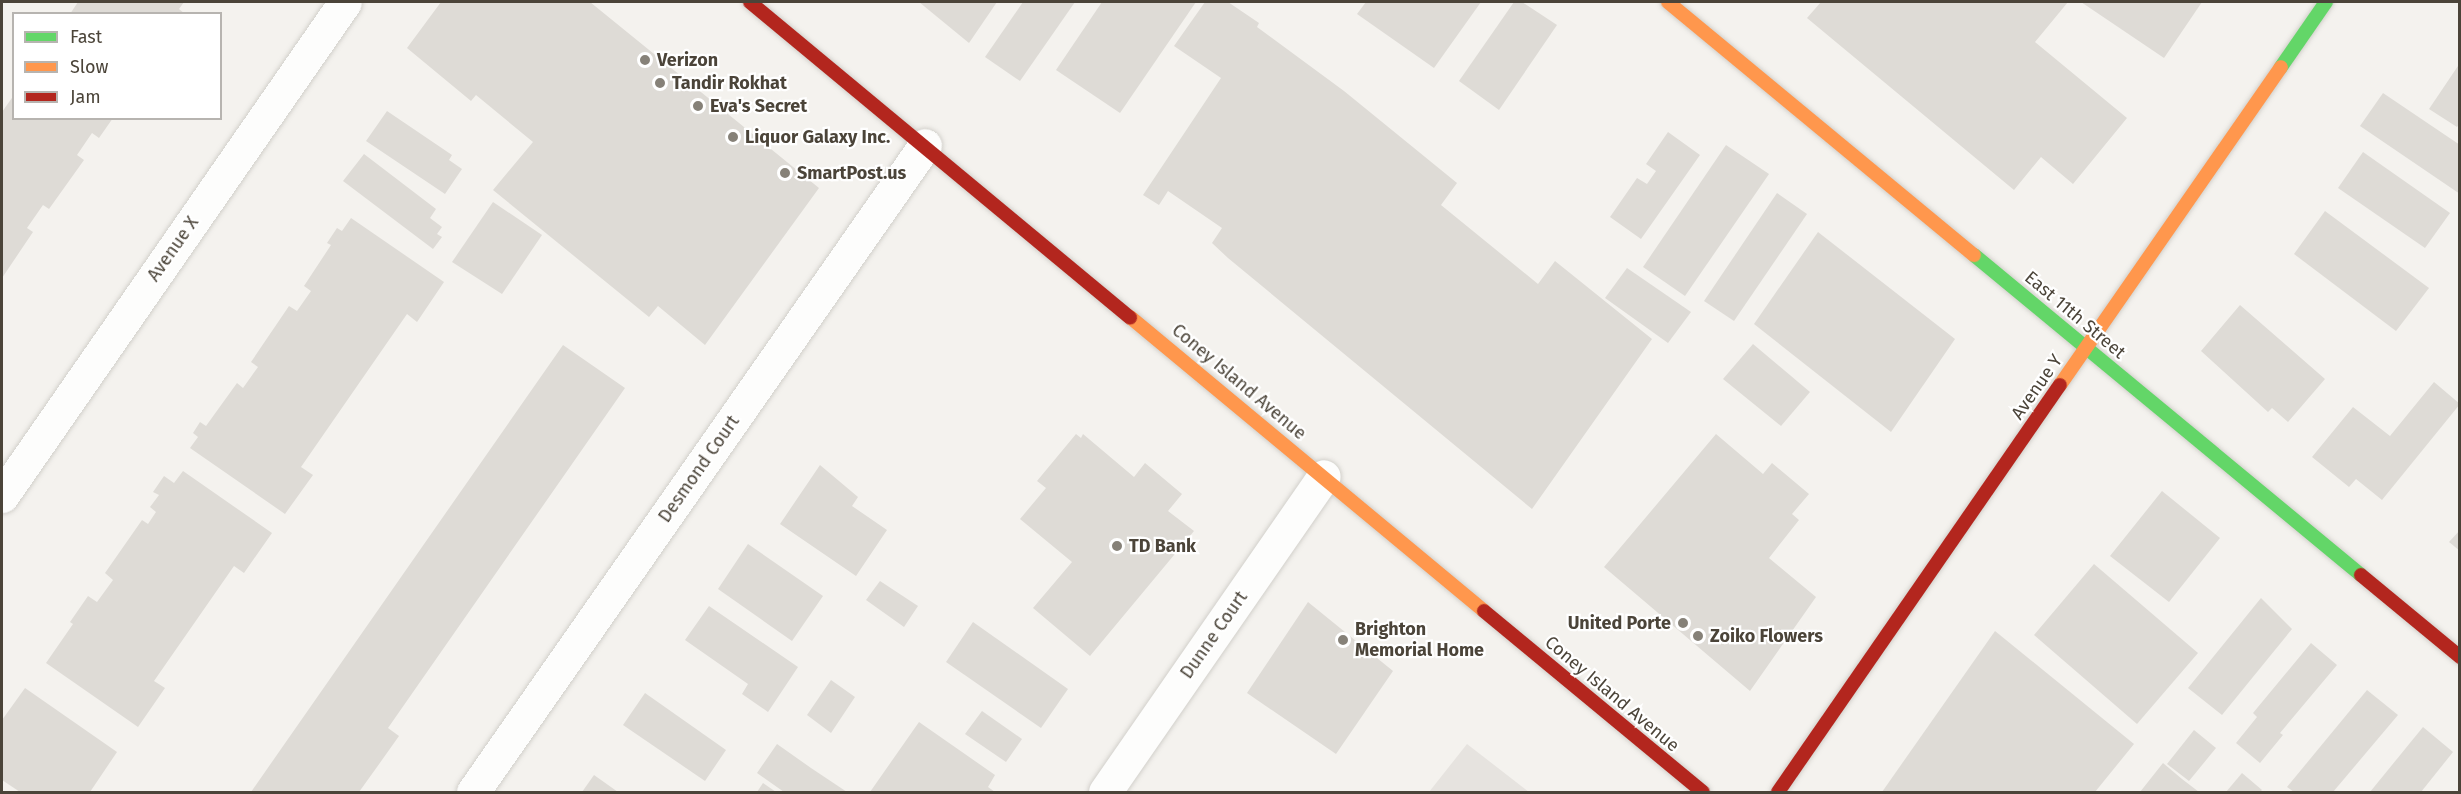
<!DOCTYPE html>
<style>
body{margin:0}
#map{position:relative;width:2461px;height:794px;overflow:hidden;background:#f4f2ee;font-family:"Fira Sans",sans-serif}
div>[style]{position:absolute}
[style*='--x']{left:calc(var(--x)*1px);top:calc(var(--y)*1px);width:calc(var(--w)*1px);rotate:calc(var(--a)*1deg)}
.parking>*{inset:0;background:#e6e3df}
.building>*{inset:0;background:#dedbd6}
.roads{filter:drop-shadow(0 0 2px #d2d0cb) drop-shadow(0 0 2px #d2d0cb)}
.street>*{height:33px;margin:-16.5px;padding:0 16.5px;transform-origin:16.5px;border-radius:16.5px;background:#fdfdfc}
.fast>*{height:14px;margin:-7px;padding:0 7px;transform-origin:7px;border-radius:7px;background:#63d668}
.slow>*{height:14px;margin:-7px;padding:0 7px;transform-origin:7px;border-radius:7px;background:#ff974d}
.jam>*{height:14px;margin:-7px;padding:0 7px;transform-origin:7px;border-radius:7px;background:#b3261e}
.dots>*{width:16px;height:16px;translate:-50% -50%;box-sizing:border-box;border:3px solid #fff;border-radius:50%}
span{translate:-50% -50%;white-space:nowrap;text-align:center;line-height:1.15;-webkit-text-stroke:4.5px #fff;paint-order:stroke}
.poi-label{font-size:18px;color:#4b4439;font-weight:700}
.left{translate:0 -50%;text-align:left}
.right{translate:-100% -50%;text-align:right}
.street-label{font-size:18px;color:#4b4439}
.frame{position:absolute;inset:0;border:3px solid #4b4439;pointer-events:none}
.legend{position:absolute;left:12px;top:12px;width:210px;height:108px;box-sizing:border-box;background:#fff;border:2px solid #b7b4b0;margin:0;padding:8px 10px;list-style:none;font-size:18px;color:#4b4439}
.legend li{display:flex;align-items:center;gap:12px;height:30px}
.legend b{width:30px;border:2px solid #b7b4b0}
</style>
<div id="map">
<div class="parking">
<i style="clip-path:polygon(1467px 744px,1529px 792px,1429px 792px)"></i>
</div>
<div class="building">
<i style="clip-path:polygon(78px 2px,184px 2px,179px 9px,185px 14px,70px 14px)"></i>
<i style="clip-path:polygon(441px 2px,590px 2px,819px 188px,705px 345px,658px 306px,649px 317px,493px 190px,533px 142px,476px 95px,471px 101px,407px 48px)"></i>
<i style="clip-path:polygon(919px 2px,997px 2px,969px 43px)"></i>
<i style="clip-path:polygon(1023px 2px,1075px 2px,1020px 81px,985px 57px)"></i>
<i style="clip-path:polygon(1102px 2px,1196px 2px,1120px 113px,1056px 70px)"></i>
<i style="clip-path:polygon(1205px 2px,1228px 2px,1259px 23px,1257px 27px,1344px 91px,1457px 183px,1441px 205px,1538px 284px,1555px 261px,1652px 339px,1532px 509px,1228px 258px,1212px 243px,1222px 228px,1168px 191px,1159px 205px,1143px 195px,1221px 78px,1174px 46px)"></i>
<i style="clip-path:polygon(1366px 2px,1481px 2px,1434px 68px,1357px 14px)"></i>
<i style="clip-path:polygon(1514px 2px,1522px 2px,1557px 25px,1499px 110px,1459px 81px)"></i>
<i style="clip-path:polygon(1821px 2px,2068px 2px,2035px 42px,2127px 118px,2073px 184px,2041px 157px,2014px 190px,1807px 18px)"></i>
<i style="clip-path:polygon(2081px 2px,2202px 2px,2164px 58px)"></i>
<i style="clip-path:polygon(2460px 63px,2460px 123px,2457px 127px,2429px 109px)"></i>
<i style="clip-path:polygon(2383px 93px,2460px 145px,2460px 194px,2360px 126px)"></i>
<i style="clip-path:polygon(14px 95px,14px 118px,113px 118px,99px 138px,92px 133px,77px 155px,84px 160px,49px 209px,43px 205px,27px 228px,33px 232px,2px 278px,2px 112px)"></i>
<i style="clip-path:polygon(387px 111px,452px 155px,449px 160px,462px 169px,445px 194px,366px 141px)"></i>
<i style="clip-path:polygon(1668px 132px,1700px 155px,1641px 239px,1610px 217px,1637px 178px,1647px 184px,1656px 171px,1646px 164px)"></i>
<i style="clip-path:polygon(1726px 145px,1769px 174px,1685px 296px,1643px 267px)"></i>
<i style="clip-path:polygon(2363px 152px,2450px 213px,2425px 248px,2338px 188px)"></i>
<i style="clip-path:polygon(364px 154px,436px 209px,430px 218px,442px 227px,437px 234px,442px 237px,433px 249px,343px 181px)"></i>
<i style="clip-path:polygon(1777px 193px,1807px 214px,1734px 321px,1704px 301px)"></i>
<i style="clip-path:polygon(493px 202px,542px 235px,502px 294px,452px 262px)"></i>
<i style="clip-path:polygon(2325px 211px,2429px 288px,2396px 331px,2294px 254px)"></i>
<i style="clip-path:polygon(351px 218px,444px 282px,417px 322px,407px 314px,301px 467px,313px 475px,285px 514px,190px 448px,198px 437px,193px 433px,200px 422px,206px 426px,237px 383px,243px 388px,258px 367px,251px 362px,289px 306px,297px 311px,311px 291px,304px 286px,331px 245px,327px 243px,337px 228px,342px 231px)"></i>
<i style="clip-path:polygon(1818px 232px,1955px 339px,1891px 432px,1754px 324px)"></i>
<i style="clip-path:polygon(1627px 268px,1691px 312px,1668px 343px,1605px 298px)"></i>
<i style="clip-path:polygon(2240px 305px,2325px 379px,2288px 422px,2272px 408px,2268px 412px,2201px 351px)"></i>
<i style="clip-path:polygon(1753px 344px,1810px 392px,1781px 426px,1723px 379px)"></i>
<i style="clip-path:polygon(563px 345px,625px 388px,388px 728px,399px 736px,377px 767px,359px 792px,251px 792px)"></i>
<i style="clip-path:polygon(2434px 382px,2460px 404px,2382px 500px,2356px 479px,2349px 487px,2312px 457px,2353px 407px,2390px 436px)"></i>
<i style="clip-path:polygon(1076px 434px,1081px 438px,1083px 434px,1134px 477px,1145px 463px,1182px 494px,1168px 511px,1194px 531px,1090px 656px,1033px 608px,1072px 562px,1020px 519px,1046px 488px,1037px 481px)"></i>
<i style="clip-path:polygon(1716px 434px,1763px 474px,1772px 463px,1809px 494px,1792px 514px,1799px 520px,1769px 558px,1816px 597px,1750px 691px,1604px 567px)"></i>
<i style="clip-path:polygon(820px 465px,858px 497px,852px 506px,887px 530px,856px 576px,780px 524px)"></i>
<i style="clip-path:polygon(183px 471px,272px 533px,244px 573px,234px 566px,154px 681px,165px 688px,138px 727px,46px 663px,73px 624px,70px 622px,88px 596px,97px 602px,113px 580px,105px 573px,142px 520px,148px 524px,156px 512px,150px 507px,159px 495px,153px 492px,164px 476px,174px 483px)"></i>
<i style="clip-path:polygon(2162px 491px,2220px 538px,2169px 602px,2110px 556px)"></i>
<i style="clip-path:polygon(2460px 530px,2460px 551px,2449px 542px)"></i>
<i style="clip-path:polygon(748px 544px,823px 596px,792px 641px,718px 589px)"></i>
<i style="clip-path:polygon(2094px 564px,2198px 653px,2137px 724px,2034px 635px)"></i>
<i style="clip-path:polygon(880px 581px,918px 606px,904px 627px,866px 600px)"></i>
<i style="clip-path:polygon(2261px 598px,2292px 629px,2222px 715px,2188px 688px)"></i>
<i style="clip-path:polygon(1308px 602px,1393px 671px,1336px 754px,1247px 693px)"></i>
<i style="clip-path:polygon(709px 606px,798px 667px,768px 712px,742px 694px,748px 684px,685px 640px)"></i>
<i style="clip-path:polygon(973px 622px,1068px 689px,1041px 728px,946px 662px)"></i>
<i style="clip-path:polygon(1995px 631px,2134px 744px,2095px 792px,1882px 792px)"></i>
<i style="clip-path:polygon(2311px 643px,2337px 665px,2280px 733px,2283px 735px,2260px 763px,2236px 743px,2257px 717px,2253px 713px)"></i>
<i style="clip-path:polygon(831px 680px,855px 697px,831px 733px,807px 715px)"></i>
<i style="clip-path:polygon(25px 688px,117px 752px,90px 792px,20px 792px,2px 780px,2px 720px)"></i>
<i style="clip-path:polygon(2367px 690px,2398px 715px,2333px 792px,2294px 792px,2287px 787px)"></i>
<i style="clip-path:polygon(645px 693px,726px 750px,705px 781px,623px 725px)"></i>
<i style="clip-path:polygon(982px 711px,1022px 739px,1006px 762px,965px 734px)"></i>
<i style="clip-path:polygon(919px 722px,995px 775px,988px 787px,995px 792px,870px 792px)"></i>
<i style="clip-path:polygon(2423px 727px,2453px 752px,2421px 792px,2370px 792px)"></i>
<i style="clip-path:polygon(2194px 730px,2216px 748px,2189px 781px,2167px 764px)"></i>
<i style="clip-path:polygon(777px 744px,811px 768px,847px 792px,784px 792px,757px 773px)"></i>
<i style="clip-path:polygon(2163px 763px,2182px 779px,2199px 792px,2140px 792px)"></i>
<i style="clip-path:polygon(2242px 773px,2262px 790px,2260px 792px,2226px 792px)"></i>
<i style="clip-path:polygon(594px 775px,618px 792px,582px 792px)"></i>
<i style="clip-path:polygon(763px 783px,776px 792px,757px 792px)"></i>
</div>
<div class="roads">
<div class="street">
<i style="--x:2;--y:496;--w:601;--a:-55.23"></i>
<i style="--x:473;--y:792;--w:789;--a:-55.06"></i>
<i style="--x:1105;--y:792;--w:384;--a:-55.3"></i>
</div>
<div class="fast">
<i style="--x:2281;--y:67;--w:79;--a:-55.3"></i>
<i style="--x:1974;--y:255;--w:502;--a:39.59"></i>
</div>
<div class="slow">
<i style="--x:1668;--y:2;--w:397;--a:39.6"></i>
<i style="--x:1130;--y:317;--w:460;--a:39.7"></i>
<i style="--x:2060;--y:385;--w:387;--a:-55.2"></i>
</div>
<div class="jam">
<i style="--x:750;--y:2;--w:494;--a:39.7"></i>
<i style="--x:2361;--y:575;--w:129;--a:39.6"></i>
<i style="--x:1484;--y:611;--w:284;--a:39.6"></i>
<i style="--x:1778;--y:792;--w:495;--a:-55.3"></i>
</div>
</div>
<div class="dots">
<i style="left:645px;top:60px;background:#868178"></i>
<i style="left:660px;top:83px;background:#868178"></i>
<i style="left:698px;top:106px;background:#868178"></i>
<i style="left:733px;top:137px;background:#868178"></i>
<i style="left:785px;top:173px;background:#868178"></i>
<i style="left:1117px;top:546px;background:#868178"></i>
<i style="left:1683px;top:623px;background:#868178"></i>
<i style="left:1698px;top:636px;background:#868178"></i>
<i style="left:1343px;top:640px;background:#868178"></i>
</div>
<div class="poi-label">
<span class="left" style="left:657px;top:60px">Verizon</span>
<span class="left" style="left:672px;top:83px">Tandir Rokhat</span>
<span class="left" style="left:710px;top:106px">Eva's Secret</span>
<span class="left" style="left:745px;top:137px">Liquor Galaxy Inc.</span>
<span class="left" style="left:797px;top:173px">SmartPost.us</span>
<span class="left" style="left:1129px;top:546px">TD Bank</span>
<span class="right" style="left:1671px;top:623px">United Porte</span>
<span class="left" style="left:1355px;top:640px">Brighton<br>Memorial Home</span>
<span class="left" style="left:1710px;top:636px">Zoiko Flowers</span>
</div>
<div class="street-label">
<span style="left:173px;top:249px;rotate:-55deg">Avenue X</span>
<span style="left:2075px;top:315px;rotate:40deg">East 11th Street</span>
<span style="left:1239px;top:382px;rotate:40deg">Coney Island Avenue</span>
<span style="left:2037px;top:387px;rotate:-55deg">Avenue Y</span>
<span style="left:699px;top:469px;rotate:-55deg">Desmond Court</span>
<span style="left:1214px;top:635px;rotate:-55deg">Dunne Court</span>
<span style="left:1612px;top:694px;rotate:40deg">Coney Island Avenue</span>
</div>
<div class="frame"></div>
<ul class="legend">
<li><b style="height:8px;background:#63d668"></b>Fast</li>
<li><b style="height:8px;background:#ff974d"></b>Slow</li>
<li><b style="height:8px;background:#b3261e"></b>Jam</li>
</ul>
</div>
